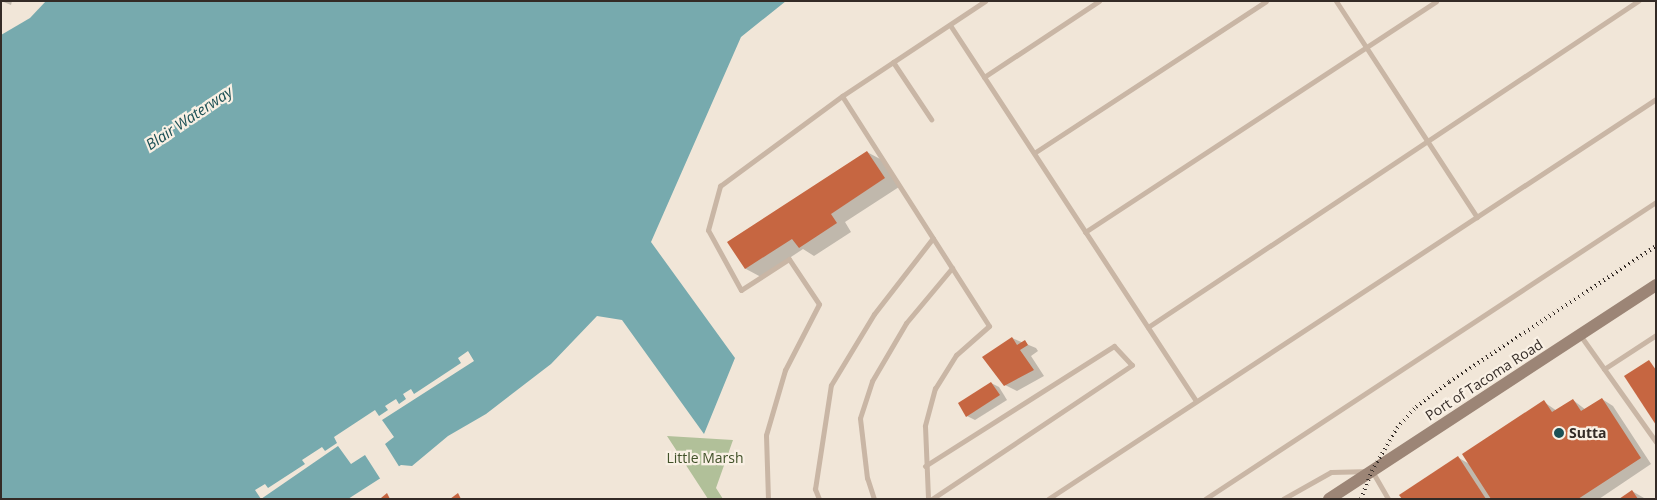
<!DOCTYPE html>
<style>
body{margin:0}
#map{position:relative;width:1657px;height:500px;overflow:hidden;background:#f1e6d8;font-family:"Open Sans",sans-serif}
div>[style]{position:absolute}
[style*='--x']{left:calc(var(--x)*1px);top:calc(var(--y)*1px);width:calc(var(--w)*1px);rotate:calc(var(--a)*1deg)}
.green>*{inset:0;background:#b1c099}
.water>*{inset:0;background:#77aaae}
.pier>*{inset:0;background:#f1e6d8}
.shadow>*{inset:0;background:#0003}
.building>*{inset:0;background:#c66641}
.lane>*{height:5px;margin:-2.5px;padding:0 2.5px;transform-origin:2.5px;border-radius:2.5px;background:#c9b6a5}
.secondary>*{height:12px;margin:-6px;padding:0 6px;transform-origin:6px;border-radius:6px;background:#9c8576}
.rail>*{height:4px;margin-top:-2px;transform-origin:0;background:repeating-linear-gradient(90deg,#342b26 0 1px,transparent 0 5px)}
.dots>*{width:14px;height:14px;translate:-50% -50%;box-sizing:border-box;border:2px solid #f9f0e4;border-radius:50%}
span{translate:-50% -50%;white-space:nowrap;text-align:center;line-height:1.15;-webkit-text-stroke:4.5px #f9f0e4;paint-order:stroke}
.street-label{font-size:14px;color:#342b26}
.poi-label{font-size:14px;color:#342b26;font-weight:700}
.left{translate:0 -50%;text-align:left}
.park-label{font-size:14px;color:#42522a}
.water-label{font-size:15px;color:#1c5055;font-style:italic}
.frame{position:absolute;inset:0;border:2px solid #342b26;pointer-events:none}
</style>
<div id="map">
<div class="green">
<i style="clip-path:polygon(667px 436px,733px 440px,716px 488px,723px 499px,708px 499px)"></i>
</div>
<div class="water">
<i style="clip-path:polygon(17px 1px,786px 1px,741px 37px,651px 242px,735px 358px,704px 434px,622px 320px,597px 316px,551px 364px,486px 414px,448px 436px,412px 466px,401px 465px,348px 499px,1px 499px,1px 12px)"></i>
</div>
<div class="pier">
<i style="clip-path:polygon(13px 1px,46px 1px,30px 18px,1px 35px,1px 9px)"></i>
<i style="clip-path:polygon(468px 351px,474px 361px,382px 420px,394px 437px,385px 444px,400px 468px,381px 480px,365px 455px,351px 464px,338px 446px,261px 499px,255px 490px,265px 484px,268px 488px,305px 464px,302px 460px,322px 447px,325px 451px,337px 443px,334px 437px,375px 410px,379px 416px,388px 410px,385px 406px,396px 399px,399px 404px,406px 399px,403px 394px,411px 389px,414px 394px,461px 363px,458px 358px)"></i>
</div>
<div class="shadow">
<i style="clip-path:polygon(1px 1px,12px 1px,11px 5px)"></i>
<i style="clip-path:polygon(867px 152px,882px 160px,899px 187px,845px 222px,851px 232px,814px 256px,803px 249px,761px 277px,746px 269px,729px 242px)"></i>
<i style="clip-path:polygon(1012px 338px,1036px 348px,1038px 351px,1031px 356px,1044px 376px,1017px 391px,1005px 385px)"></i>
<i style="clip-path:polygon(991px 383px,999px 387px,1007px 400px,975px 420px,967px 416px)"></i>
<i style="clip-path:polygon(1602px 399px,1613px 406px,1651px 464px,1599px 499px,1403px 499px,1459px 458px,1471px 465px,1544px 402px,1557px 411px,1573px 400px,1586px 410px)"></i>
<i style="clip-path:polygon(1632px 491px,1644px 498px,1644px 499px,1621px 499px)"></i>
</div>
<div class="building">
<i style="clip-path:polygon(867px 151px,885px 178px,831px 214px,837px 223px,799px 248px,792px 239px,745px 269px,727px 242px)"></i>
<i style="clip-path:polygon(1012px 337px,1017px 345px,1025px 340px,1028px 345px,1020px 350px,1034px 370px,1004px 386px,982px 357px)"></i>
<i style="clip-path:polygon(1649px 360px,1656px 370px,1656px 425px,1624px 376px)"></i>
<i style="clip-path:polygon(991px 382px,1000px 395px,966px 417px,958px 403px)"></i>
<i style="clip-path:polygon(1602px 398px,1641px 458px,1578px 499px,1491px 499px,1462px 454px,1544px 400px,1552px 412px,1573px 399px,1581px 411px)"></i>
<i style="clip-path:polygon(1458px 456px,1486px 499px,1402px 499px,1399px 495px)"></i>
<i style="clip-path:polygon(1632px 490px,1638px 499px,1619px 499px)"></i>
<i style="clip-path:polygon(387px 493px,390px 499px,382px 499px,381px 498px)"></i>
<i style="clip-path:polygon(458px 493px,461px 499px,450px 499px)"></i>
</div>
<div class="lane">
<i style="--x:1336;--y:1;--w:258;--a:56.9"></i>
<i style="--x:950;--y:25;--w:449;--a:56.8"></i>
<i style="--x:893;--y:62;--w:69;--a:56.3"></i>
<i style="--x:984;--y:77;--w:138;--a:-33.5"></i>
<i style="--x:842;--y:96;--w:273;--a:57.4"></i>
<i style="--x:989;--y:326;--w:44;--a:138.7"></i>
<i style="--x:956;--y:355;--w:39;--a:122"></i>
<i style="--x:935;--y:388;--w:39;--a:105"></i>
<i style="--x:925;--y:426;--w:73;--a:87.6"></i>
<i style="--x:1034;--y:153;--w:277;--a:-33.2"></i>
<i style="--x:1085;--y:232;--w:420;--a:-33.3"></i>
<i style="--x:1148;--y:327;--w:589;--a:-33.64"></i>
<i style="--x:1580;--y:335;--w:131;--a:54.6"></i>
<i style="--x:1604;--y:369;--w:62;--a:-33.2"></i>
<i style="--x:925;--y:466;--w:224;--a:-32.4"></i>
<i style="--x:1114;--y:346;--w:26;--a:47"></i>
<i style="--x:1132;--y:365;--w:241;--a:146.2"></i>
<i style="--x:768;--y:499;--w:64;--a:-91.8"></i>
<i style="--x:766;--y:435;--w:68;--a:-73.7"></i>
<i style="--x:785;--y:370;--w:74;--a:-62.7"></i>
<i style="--x:819;--y:304;--w:54;--a:-123.7"></i>
<i style="--x:789;--y:259;--w:57;--a:147.1"></i>
<i style="--x:741;--y:290;--w:68;--a:-118.8"></i>
<i style="--x:708;--y:230;--w:46;--a:-74.7"></i>
<i style="--x:720;--y:186;--w:152;--a:-36.4"></i>
<i style="--x:842;--y:96;--w:172;--a:-33.6"></i>
<i style="--x:819;--y:499;--w:11;--a:-112"></i>
<i style="--x:815;--y:489;--w:105;--a:-81.3"></i>
<i style="--x:831;--y:385;--w:83;--a:-58.8"></i>
<i style="--x:874;--y:314;--w:96;--a:-52.2"></i>
<i style="--x:874;--y:499;--w:22;--a:-108"></i>
<i style="--x:867;--y:478;--w:60;--a:-96.7"></i>
<i style="--x:860;--y:418;--w:39;--a:-72"></i>
<i style="--x:872;--y:381;--w:67;--a:-59.6"></i>
<i style="--x:906;--y:323;--w:72;--a:-50.1"></i>
<i style="--x:1048;--y:499;--w:728;--a:-33.34"></i>
<i style="--x:1205;--y:499;--w:540;--a:-33.37"></i>
<i style="--x:1283;--y:499;--w:55;--a:-29.4"></i>
<i style="--x:1331;--y:472;--w:41;--a:-1.4"></i>
<i style="--x:1372;--y:471;--w:32;--a:60"></i>
</div>
<div class="secondary">
<i style="--x:1329;--y:499;--w:391;--a:-33.2"></i>
</div>
<div class="rail">
<i style="--x:1361;--y:499;--w:30;--a:-69"></i>
<i style="--x:1372;--y:471;--w:50;--a:-59.8"></i>
<i style="--x:1397;--y:428;--w:28;--a:-48"></i>
<i style="--x:1416;--y:407;--w:41;--a:-37.1"></i>
<i style="--x:1449;--y:382;--w:248;--a:-33.3"></i>
</div>
<div class="dots">
<i style="left:1559px;top:433px;background:#1c5055"></i>
</div>
<div class="street-label">
<span style="left:1484px;top:380px;rotate:-33deg">Port of Tacoma Road</span>
</div>
<div class="poi-label">
<span class="left" style="left:1569px;top:433px">Sutta</span>
</div>
<div class="park-label">
<span style="left:705px;top:458px">Little Marsh</span>
</div>
<div class="water-label">
<span style="left:189px;top:118px;rotate:-34deg">Blair Waterway</span>
</div>
<div class="frame"></div>
</div>
